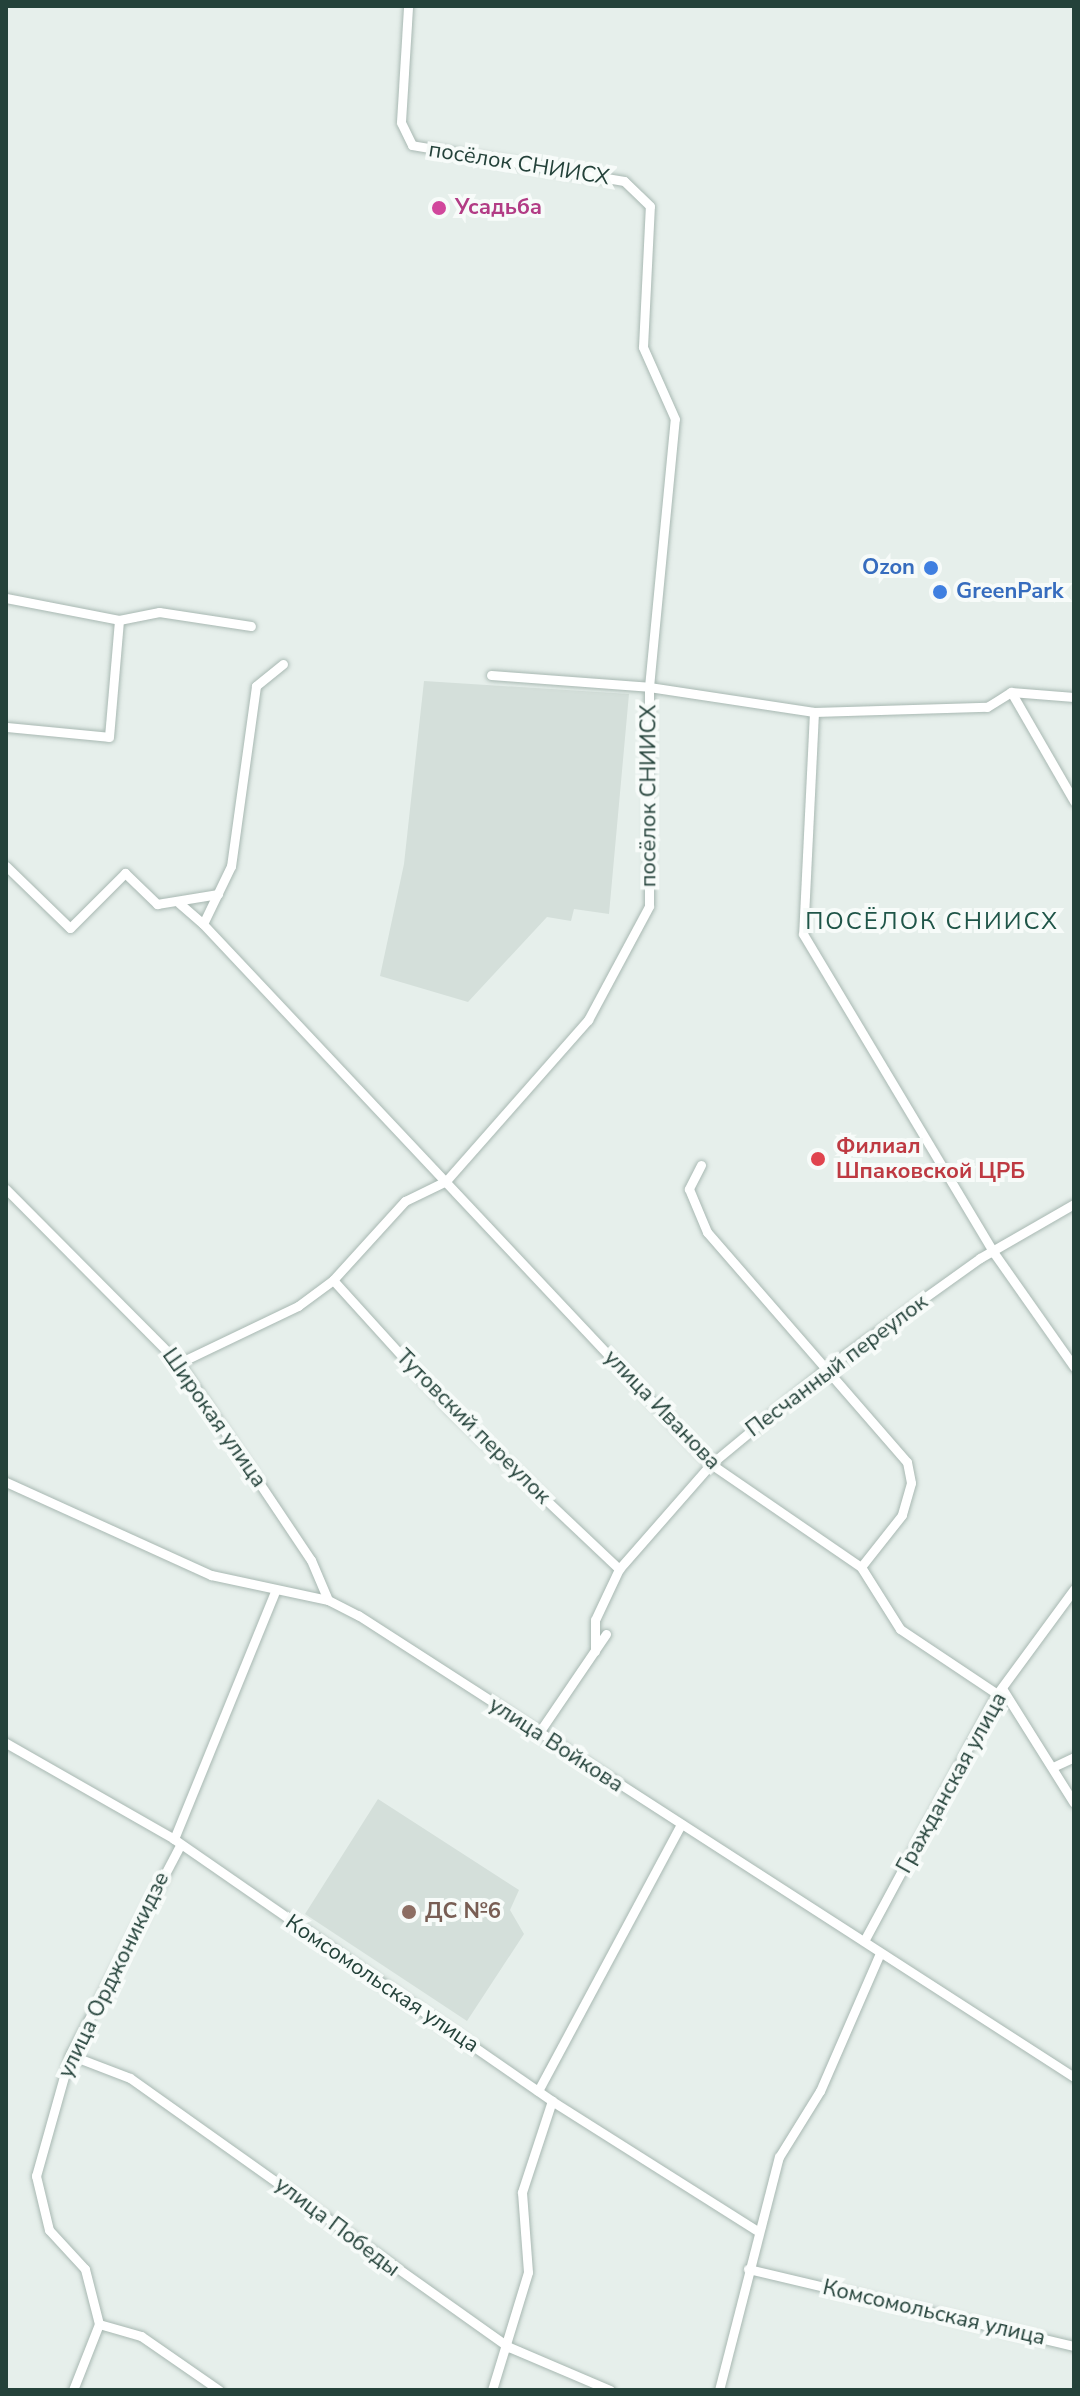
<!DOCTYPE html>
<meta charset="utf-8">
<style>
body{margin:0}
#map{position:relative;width:1080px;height:2396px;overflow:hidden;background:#e6efeb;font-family:"Nunito Sans",sans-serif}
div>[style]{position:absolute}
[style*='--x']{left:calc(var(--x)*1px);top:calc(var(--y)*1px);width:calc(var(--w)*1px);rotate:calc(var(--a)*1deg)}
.built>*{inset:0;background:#d4dfda}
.roads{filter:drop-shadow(0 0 2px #a8b8b2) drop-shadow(0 0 2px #a8b8b2)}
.minor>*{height:9px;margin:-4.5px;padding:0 4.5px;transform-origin:4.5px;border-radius:4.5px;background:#fff}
.dots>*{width:22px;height:22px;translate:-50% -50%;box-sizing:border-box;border:4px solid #f7fbf9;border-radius:50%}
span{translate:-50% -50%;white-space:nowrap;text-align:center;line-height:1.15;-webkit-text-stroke:8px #f7fbf9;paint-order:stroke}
.street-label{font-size:22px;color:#24423a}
.hotel-label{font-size:22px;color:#b23c85;font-weight:700}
.left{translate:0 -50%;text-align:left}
.shop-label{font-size:22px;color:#366cbe;font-weight:700}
.right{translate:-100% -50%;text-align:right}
.health-label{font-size:22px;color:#be3a42;font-weight:700}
.education-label{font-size:22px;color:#785e54;font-weight:700}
.neighbourhood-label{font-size:24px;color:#1f5548;letter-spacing:2px}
.frame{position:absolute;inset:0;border:8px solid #24423a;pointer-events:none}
</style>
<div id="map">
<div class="built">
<i style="clip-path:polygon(424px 681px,629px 694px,609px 914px,574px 909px,571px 921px,547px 917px,468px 1002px,380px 976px,404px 864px)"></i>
<i style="clip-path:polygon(378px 1799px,519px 1890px,510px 1910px,524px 1934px,467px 2021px,305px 1914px)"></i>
</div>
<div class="roads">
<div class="minor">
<i style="--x:6;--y:598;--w:115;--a:11"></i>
<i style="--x:119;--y:620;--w:41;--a:-11.3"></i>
<i style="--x:159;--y:612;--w:93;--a:8.7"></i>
<i style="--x:283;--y:664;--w:35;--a:141"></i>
<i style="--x:256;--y:686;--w:182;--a:97.9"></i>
<i style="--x:231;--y:866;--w:64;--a:115.8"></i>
<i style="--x:203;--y:924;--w:741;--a:46.75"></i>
<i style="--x:711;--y:1464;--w:182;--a:34.5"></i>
<i style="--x:861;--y:1567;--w:73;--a:57.8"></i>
<i style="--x:900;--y:1629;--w:117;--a:33.8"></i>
<i style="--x:491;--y:675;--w:158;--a:4.3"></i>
<i style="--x:649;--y:687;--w:167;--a:8.6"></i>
<i style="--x:814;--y:712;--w:173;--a:-1.7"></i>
<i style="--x:987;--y:707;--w:28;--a:-32"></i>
<i style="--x:1011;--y:692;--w:63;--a:4.5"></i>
<i style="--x:1011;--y:692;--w:126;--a:60"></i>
<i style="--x:814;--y:712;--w:222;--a:92.8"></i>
<i style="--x:803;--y:934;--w:372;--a:59.1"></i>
<i style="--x:994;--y:1253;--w:139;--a:54.9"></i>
<i style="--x:6;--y:727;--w:103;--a:5.5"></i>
<i style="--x:109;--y:737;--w:117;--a:-85.1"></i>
<i style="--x:6;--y:866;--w:89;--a:44.1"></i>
<i style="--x:70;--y:928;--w:78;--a:-45"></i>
<i style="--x:125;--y:873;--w:45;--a:44.1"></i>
<i style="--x:157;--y:904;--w:62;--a:-9.3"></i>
<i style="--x:179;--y:903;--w:32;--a:41"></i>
<i style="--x:701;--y:1165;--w:27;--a:117"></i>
<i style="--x:689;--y:1189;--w:47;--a:67.3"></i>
<i style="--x:707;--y:1232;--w:305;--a:49"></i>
<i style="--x:907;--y:1462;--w:21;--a:79"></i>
<i style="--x:911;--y:1483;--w:33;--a:106"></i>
<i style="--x:902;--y:1515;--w:66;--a:128.3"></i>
<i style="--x:6;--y:1189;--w:245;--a:45.2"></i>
<i style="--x:179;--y:1363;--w:237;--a:56.2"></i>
<i style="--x:311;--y:1560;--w:43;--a:67"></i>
<i style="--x:333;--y:1280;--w:174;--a:47.8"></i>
<i style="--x:450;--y:1409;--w:233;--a:43.4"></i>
<i style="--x:179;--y:1363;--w:132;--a:-25.6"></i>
<i style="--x:298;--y:1306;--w:44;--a:-36.6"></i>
<i style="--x:333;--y:1280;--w:107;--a:-47.7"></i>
<i style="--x:405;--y:1201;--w:46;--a:-26"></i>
<i style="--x:446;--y:1181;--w:215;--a:-48.6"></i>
<i style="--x:588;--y:1020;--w:129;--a:-61.8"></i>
<i style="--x:649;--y:906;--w:219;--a:-90"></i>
<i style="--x:649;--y:687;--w:269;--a:-84.5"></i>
<i style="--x:675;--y:419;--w:79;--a:-114"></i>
<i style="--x:643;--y:347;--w:141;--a:-87.2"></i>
<i style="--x:650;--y:206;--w:36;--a:-136"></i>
<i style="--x:624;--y:181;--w:215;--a:-170.4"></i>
<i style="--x:412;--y:145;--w:25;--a:-116"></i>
<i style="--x:401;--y:122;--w:116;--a:-86.5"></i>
<i style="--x:6;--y:1482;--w:225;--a:24.4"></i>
<i style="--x:211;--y:1575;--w:120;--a:12.1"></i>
<i style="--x:328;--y:1600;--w:34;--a:27"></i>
<i style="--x:358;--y:1615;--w:852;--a:32.83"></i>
<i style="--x:595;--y:1651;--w:31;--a:-90"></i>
<i style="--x:595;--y:1620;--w:56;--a:-64.8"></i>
<i style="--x:619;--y:1569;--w:140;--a:-48.8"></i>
<i style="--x:711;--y:1464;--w:157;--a:-39.6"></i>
<i style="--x:832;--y:1364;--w:182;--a:-35.6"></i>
<i style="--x:980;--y:1258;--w:108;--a:-29.9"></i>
<i style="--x:1003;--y:1690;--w:133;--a:57.9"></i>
<i style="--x:538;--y:1734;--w:121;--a:-55.8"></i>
<i style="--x:6;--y:1743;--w:193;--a:29.7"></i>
<i style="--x:174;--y:1839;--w:460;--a:34.7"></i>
<i style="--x:552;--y:2101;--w:241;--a:32.3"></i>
<i style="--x:1055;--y:1766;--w:21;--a:-25"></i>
<i style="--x:174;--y:1839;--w:267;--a:-67.8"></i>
<i style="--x:864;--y:1941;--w:281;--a:-61.7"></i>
<i style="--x:997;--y:1694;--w:130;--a:-53.7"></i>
<i style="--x:70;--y:2055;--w:64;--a:21"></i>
<i style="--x:130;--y:2078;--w:465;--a:35.4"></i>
<i style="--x:509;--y:2347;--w:110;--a:23.1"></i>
<i style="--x:538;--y:2091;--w:303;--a:-61.8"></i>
<i style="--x:748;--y:2269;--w:335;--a:13.3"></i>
<i style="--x:99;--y:2324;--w:57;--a:-104.3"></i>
<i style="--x:85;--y:2269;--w:53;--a:-132.7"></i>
<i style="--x:49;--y:2230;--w:56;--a:-103.5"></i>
<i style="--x:36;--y:2176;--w:126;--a:-74.3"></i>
<i style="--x:70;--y:2055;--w:235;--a:-62.3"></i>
<i style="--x:99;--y:2324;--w:44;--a:15.9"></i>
<i style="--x:141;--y:2336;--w:95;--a:34.7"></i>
<i style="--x:73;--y:2390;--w:71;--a:-68.5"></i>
<i style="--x:492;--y:2390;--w:123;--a:-73"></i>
<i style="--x:528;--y:2272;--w:80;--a:-94.3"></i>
<i style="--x:522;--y:2192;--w:96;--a:-71.8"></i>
<i style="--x:719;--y:2390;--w:241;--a:-75.6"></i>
<i style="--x:779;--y:2157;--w:78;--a:-58.2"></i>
<i style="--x:820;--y:2091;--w:150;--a:-66.5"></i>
</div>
</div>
<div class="dots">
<i style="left:439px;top:208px;background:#d1479c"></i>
<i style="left:931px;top:568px;background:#3f7fe0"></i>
<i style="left:940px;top:592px;background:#3f7fe0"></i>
<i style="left:818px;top:1159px;background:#e0444e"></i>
<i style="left:409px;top:1912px;background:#8d6e63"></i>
</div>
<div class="street-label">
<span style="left:519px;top:164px;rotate:9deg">посёлок СНИИСХ</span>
<span style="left:649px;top:796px;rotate:-90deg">посёлок СНИИСХ</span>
<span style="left:837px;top:1366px;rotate:-37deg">Песчанный переулок</span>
<span style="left:662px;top:1410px;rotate:46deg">улица Иванова</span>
<span style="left:214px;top:1418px;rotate:55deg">Широкая улица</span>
<span style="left:473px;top:1427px;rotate:45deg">Тутовский переулок</span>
<span style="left:556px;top:1745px;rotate:33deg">улица Войкова</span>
<span style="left:952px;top:1783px;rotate:-61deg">Гражданская улица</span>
<span style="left:114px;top:1975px;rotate:-64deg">улица Орджоникидзе</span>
<span style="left:382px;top:1984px;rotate:34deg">Комсомольская улица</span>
<span style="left:337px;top:2227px;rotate:37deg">улица Победы</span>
<span style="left:934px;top:2313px;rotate:13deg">Комсомольская улица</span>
</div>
<div class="hotel-label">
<span class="left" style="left:455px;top:208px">Усадьба</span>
</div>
<div class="shop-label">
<span class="right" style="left:915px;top:568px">Ozon</span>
<span class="left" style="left:956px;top:592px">GreenPark</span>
</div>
<div class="health-label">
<span class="left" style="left:836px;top:1159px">Филиал<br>Шпаковской ЦРБ</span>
</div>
<div class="education-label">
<span class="left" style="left:425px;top:1912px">ДС №6</span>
</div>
<div class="neighbourhood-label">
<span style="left:932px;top:922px">ПОСЁЛОК СНИИСХ</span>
</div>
<div class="frame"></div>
</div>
